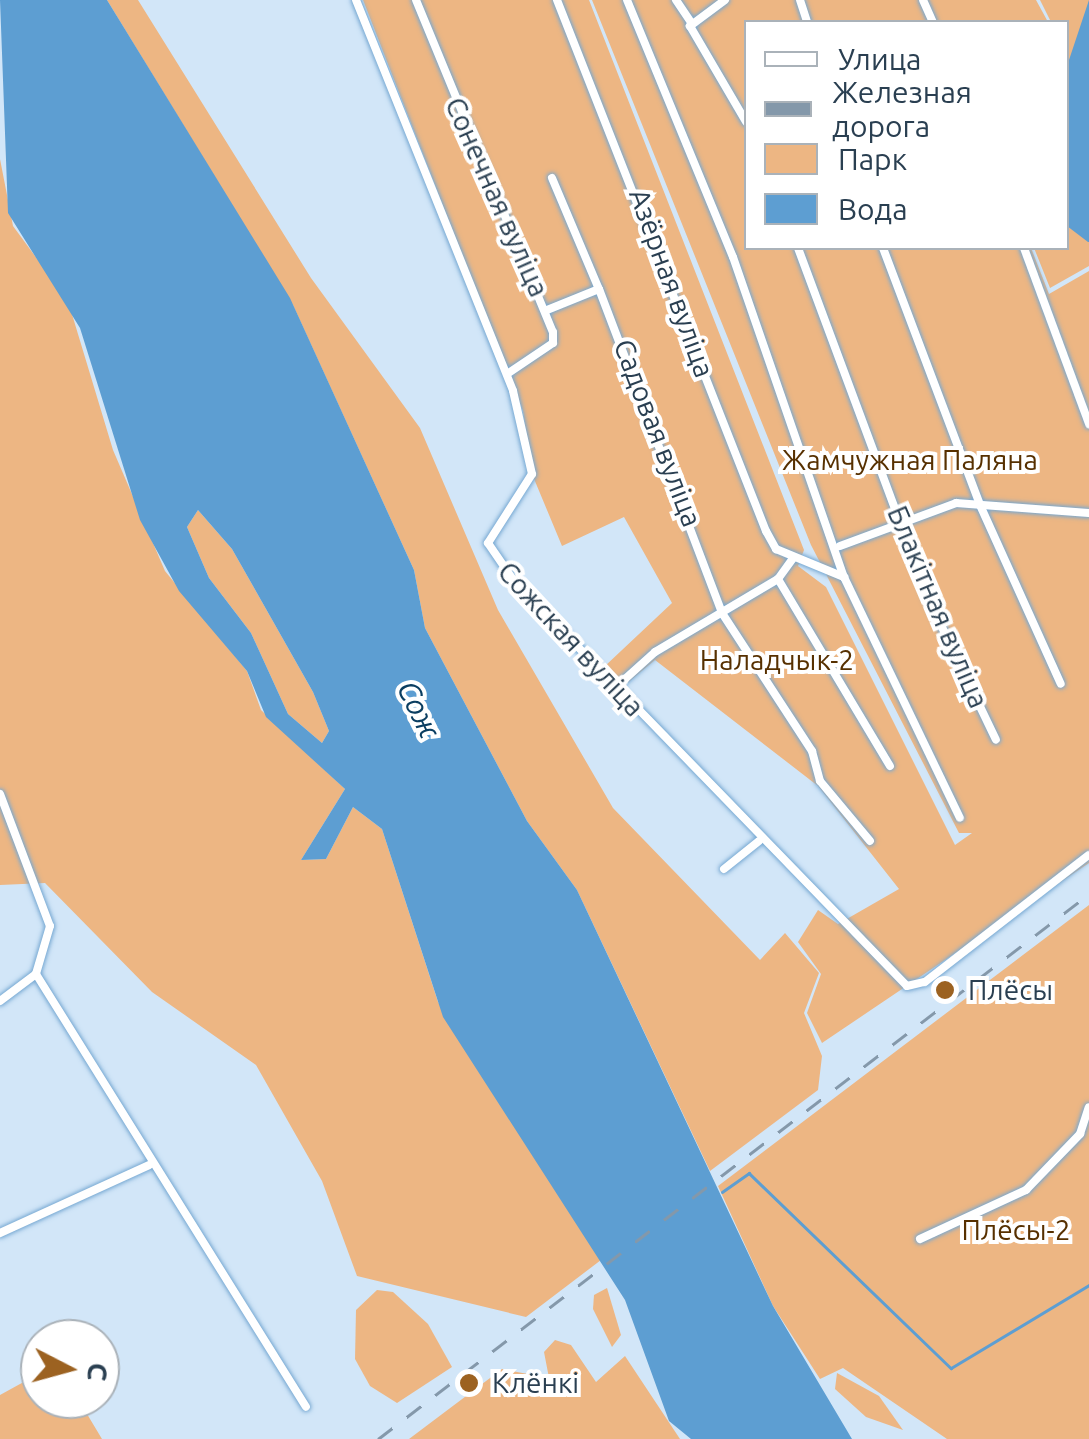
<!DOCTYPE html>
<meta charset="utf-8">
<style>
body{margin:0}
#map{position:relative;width:1089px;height:1439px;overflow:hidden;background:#d2e6f8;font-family:Ubuntu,sans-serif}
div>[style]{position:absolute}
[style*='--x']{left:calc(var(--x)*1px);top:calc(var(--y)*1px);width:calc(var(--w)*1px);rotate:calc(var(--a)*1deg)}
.green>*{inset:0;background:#edb683}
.water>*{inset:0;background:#5d9ed2}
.stream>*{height:2.5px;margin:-1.25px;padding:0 1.25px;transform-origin:1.25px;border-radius:1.25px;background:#5d9ed2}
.roads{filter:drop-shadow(0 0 2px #76a8d2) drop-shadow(0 0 2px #76a8d2)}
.minor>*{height:8px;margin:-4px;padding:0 4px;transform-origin:4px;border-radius:4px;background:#fff}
.rail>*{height:2.5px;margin-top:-1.25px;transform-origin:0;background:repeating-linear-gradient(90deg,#8498aa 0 18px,transparent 0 36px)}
.dots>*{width:28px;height:28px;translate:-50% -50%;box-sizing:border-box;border:5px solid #fff;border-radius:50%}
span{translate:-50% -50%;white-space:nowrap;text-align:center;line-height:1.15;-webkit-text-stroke:8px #fff;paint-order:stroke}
.street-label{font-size:28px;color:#2a3f51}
.park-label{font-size:28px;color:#573000}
.poi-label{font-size:28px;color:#2a3f51}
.left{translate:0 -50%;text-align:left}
.water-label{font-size:30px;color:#0b3e61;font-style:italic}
.legend{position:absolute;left:744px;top:20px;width:325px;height:230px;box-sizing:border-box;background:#fff;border:2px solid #aab2b9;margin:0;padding:12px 18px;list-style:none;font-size:30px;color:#2a3f51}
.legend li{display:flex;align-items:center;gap:20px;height:50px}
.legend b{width:50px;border:2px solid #aab2b9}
.north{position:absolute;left:20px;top:1319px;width:100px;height:100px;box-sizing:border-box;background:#fff;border:2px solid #aab2b9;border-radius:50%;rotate:96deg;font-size:28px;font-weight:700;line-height:40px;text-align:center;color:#2a3f51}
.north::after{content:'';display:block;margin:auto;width:35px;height:45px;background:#9c6221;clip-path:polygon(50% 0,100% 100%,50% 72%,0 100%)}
</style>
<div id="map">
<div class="green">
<i style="clip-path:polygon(107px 0,138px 0,311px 278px,420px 428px,498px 610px,613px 808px,760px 960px,785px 933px,819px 973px,804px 1013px,822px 1056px,818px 1090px,710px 1171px,577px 890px,527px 821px,425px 628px,414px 570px,293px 305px)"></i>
<i style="clip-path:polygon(363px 0,589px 0,804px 550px,798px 566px,826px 587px,955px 845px,972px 833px,959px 833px,811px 545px,592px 0,1036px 0,1048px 22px,746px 22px,746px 248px,1031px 248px,1049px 294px,1089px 271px,1089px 863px,822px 1043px,807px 1013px,821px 974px,798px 942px,818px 910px,838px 924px,899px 889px,818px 786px,655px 660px,625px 685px,605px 666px,672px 603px,624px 517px,562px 546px,532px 474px,523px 411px)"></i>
<i style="clip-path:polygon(1040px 0,1089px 0,1089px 266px,1050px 288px,1034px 248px,1066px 248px,1066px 22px,1051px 22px)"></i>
<i style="clip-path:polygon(0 159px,13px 226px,68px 301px,113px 450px,165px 571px,247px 671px,261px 710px,345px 789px,301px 860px,326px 859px,353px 807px,382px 829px,438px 1002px,601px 1260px,526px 1317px,357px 1276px,322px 1181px,256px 1065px,152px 992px,45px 883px,0 885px)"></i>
<i style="clip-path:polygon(198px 510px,232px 549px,313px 692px,329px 731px,322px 743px,288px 714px,251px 633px,209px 578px,187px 527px)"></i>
<i style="clip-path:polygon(1089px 905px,1089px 1439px,947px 1439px,843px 1368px,820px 1379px,773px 1306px,718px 1186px)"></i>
<i style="clip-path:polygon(607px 1288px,621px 1335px,612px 1347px,593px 1309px,594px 1295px)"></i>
<i style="clip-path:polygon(377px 1290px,393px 1292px,428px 1324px,452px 1367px,397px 1403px,370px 1386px,355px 1359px,356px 1310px)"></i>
<i style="clip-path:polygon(555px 1340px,571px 1345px,596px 1382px,625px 1356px,680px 1439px,409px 1439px,502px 1369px,549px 1378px,544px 1352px)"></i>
<i style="clip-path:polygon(40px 1373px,40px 1399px,78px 1399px,102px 1439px,0 1439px,0 1395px)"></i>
<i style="clip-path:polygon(837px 1373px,879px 1396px,903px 1430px,866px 1417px,835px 1389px)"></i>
</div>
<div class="water">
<i style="clip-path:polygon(evenodd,0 0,107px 0,290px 298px,414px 570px,425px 628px,527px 821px,577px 890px,773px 1306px,852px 1439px,691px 1439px,669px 1421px,625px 1300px,443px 1017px,382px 829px,353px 807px,326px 859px,301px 860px,345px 789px,266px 717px,247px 671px,179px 591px,140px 520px,80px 328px,8px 213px,0 0,198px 510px,232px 549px,313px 692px,329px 731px,322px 743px,288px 714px,251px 633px,209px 578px,187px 527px,198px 510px)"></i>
<i style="clip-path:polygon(1089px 0,1089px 242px,1088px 242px,1067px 226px,1066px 69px)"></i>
</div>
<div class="stream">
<i style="--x:722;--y:1192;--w:33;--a:-35"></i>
<i style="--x:749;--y:1173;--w:281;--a:44"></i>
<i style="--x:951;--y:1368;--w:161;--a:-31"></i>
</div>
<div class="roads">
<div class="minor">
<i style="--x:356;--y:0;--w:421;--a:68.1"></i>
<i style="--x:513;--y:391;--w:85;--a:77.1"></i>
<i style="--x:532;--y:474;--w:82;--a:122.5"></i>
<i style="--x:488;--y:543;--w:46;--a:55.6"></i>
<i style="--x:514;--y:581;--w:564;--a:45.86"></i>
<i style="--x:907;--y:986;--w:18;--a:-13"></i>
<i style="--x:925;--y:982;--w:207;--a:-37.8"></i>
<i style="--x:416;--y:0;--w:359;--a:67.6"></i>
<i style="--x:553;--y:332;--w:11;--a:90"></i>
<i style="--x:553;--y:343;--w:55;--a:146"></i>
<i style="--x:557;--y:0;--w:571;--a:68.52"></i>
<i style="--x:766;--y:531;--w:21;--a:61"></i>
<i style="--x:776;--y:549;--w:74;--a:22.4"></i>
<i style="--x:627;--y:0;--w:278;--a:67.6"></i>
<i style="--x:733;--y:257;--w:339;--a:70.9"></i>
<i style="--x:844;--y:577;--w:267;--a:64.3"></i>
<i style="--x:676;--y:0;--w:25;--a:56"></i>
<i style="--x:725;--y:0;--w:44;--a:143.4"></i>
<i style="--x:690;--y:26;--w:111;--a:59.7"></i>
<i style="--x:800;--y:0;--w:23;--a:72"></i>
<i style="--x:923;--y:0;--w:24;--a:66"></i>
<i style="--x:552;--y:178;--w:121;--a:67.1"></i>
<i style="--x:798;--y:248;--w:373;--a:69.6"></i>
<i style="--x:928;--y:598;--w:157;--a:64.4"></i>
<i style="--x:883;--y:248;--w:275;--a:69.3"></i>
<i style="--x:980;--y:505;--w:196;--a:65.7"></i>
<i style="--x:1024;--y:248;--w:188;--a:69.7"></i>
<i style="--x:547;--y:310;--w:56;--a:-22"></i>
<i style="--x:599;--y:289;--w:347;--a:69.2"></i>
<i style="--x:722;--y:613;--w:165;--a:56.9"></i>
<i style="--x:812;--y:751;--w:31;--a:75"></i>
<i style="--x:820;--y:781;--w:78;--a:50.2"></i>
<i style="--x:840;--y:546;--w:124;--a:-20.3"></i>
<i style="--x:956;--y:503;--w:133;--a:4.3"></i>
<i style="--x:778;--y:579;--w:218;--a:59.1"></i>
<i style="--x:615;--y:688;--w:54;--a:-42"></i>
<i style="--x:655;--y:652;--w:143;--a:-30.7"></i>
<i style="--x:778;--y:579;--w:26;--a:-54"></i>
<i style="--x:0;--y:794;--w:141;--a:69.3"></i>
<i style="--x:50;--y:926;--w:50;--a:106.3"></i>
<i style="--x:36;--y:974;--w:45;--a:143.1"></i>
<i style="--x:724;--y:869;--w:45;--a:-38.7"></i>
<i style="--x:36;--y:974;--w:510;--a:58.05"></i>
<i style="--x:0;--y:1233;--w:164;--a:-24.5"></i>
<i style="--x:920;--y:1239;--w:117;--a:-24.8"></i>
<i style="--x:1026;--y:1190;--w:78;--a:-46"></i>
<i style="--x:1080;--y:1134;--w:28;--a:-72"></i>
</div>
</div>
<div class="rail">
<i style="--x:378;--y:1439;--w:896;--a:-37.47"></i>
</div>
<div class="dots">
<i style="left:945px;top:990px;background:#9c6221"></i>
<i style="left:469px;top:1383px;background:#9c6221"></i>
</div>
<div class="street-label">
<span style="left:497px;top:197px;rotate:66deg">Сонечная вуліца</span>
<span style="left:672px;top:283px;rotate:70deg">Азёрная вуліца</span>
<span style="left:658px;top:433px;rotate:69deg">Садовая вуліца</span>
<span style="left:938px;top:607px;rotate:67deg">Блакітная вуліца</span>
<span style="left:571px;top:639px;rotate:47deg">Сожская вуліца</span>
</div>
<div class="park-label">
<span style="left:910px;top:460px">Жамчужная Паляна</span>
<span style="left:777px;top:660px">Наладчык-2</span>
<span style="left:1016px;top:1230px">Плёсы-2</span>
</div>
<div class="poi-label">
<span class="left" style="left:968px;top:990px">Плёсы</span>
<span class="left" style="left:492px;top:1383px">Клёнкі</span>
</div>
<div class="water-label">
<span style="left:419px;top:709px;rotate:64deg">Сож</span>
</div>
<ul class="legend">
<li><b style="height:12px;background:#fff"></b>Улица</li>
<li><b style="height:12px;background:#8498aa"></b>Железная дорога</li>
<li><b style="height:28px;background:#edb683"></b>Парк</li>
<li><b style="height:28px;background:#5d9ed2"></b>Вода</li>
</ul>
<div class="north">С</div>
</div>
